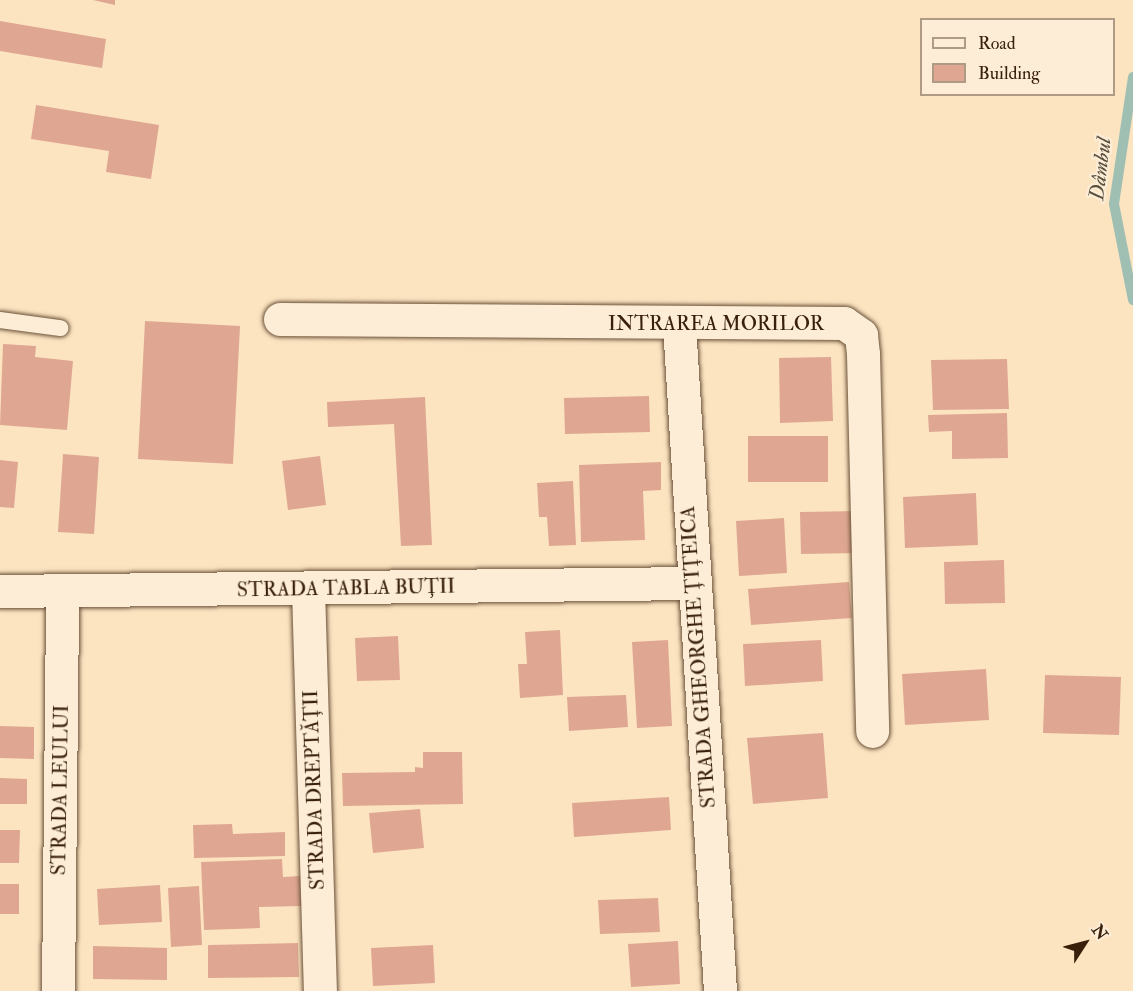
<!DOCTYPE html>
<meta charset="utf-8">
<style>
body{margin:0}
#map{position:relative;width:1133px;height:991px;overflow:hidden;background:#fce4c1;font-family:"IM FELL Double Pica",serif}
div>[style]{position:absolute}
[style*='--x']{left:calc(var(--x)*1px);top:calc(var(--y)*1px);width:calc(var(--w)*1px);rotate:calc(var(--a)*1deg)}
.stream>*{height:10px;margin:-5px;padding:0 5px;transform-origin:5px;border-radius:5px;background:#9fbfb3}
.building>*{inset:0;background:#dfa791}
.roads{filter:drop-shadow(0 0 2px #6a5138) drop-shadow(0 0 2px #6a5138)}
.lane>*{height:16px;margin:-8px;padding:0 8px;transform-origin:8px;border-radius:8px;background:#fdedd7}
.street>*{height:33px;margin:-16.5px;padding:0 16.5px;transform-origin:16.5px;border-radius:16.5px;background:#fdedd7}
span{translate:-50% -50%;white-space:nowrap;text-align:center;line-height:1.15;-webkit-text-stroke:4.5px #fdedd7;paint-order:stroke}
.street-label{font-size:20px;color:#39200b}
.water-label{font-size:21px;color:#58503d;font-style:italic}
.legend{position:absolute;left:920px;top:18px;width:195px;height:78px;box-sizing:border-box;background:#fdedd7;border:2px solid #af9b85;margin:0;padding:8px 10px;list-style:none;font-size:18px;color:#39200b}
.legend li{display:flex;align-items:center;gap:12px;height:30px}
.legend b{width:30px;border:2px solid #af9b85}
.north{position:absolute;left:1055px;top:913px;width:60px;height:60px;-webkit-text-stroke:4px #fdedd7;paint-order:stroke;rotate:54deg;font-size:16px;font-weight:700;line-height:24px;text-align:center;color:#39200b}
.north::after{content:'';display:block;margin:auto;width:21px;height:27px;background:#39200b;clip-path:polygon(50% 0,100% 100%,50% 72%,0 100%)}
</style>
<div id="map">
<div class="stream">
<i style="--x:1133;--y:77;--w:128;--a:98.5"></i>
<i style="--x:1114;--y:204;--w:98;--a:78.8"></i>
</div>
<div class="building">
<i style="clip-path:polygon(93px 0,115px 0,115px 5px)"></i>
<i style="clip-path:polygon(0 21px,106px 39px,102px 68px,0 51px)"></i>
<i style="clip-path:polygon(36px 105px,159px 125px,151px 179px,106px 172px,109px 151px,31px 139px)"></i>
<i style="clip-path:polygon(145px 321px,240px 326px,233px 464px,138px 459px)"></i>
<i style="clip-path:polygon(3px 344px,36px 346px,35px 357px,73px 361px,67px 430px,0 425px)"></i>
<i style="clip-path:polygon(831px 357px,833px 421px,780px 423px,779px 358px)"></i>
<i style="clip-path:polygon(1007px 359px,1009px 409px,933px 410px,931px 360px)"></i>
<i style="clip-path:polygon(649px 396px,650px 432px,565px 434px,564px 398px)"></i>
<i style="clip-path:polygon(425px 397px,432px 545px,401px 546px,394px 424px,328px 427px,327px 402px)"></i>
<i style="clip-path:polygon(1007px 413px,1008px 458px,952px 459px,952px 431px,929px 432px,928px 415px)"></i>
<i style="clip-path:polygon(748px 436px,828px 436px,828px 482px,748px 482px)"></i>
<i style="clip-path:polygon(63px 454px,99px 457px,94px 534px,58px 532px)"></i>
<i style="clip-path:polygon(320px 456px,326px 505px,288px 510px,282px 461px)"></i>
<i style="clip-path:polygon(0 460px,18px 462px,14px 508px,0 507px)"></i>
<i style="clip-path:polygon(661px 462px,661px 490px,643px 491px,645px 540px,581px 542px,579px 465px)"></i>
<i style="clip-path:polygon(573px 481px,576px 545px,549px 546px,547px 517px,539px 517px,537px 483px)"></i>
<i style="clip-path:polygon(976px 493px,978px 545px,905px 548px,903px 497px)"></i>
<i style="clip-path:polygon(859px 511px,860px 553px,801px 554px,800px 512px)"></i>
<i style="clip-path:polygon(784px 518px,787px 573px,739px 576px,736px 521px)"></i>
<i style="clip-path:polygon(1004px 560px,1005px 603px,945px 604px,944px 562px)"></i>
<i style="clip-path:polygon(849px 582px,852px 618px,751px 625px,748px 589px)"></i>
<i style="clip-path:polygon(560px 630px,563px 695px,520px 698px,518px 664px,527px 664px,525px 632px)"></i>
<i style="clip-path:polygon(398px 636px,400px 680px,357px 681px,355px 638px)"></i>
<i style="clip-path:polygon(668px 640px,672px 726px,637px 728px,632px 642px)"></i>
<i style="clip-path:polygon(821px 640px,823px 681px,745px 686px,743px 644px)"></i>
<i style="clip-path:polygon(986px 669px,989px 720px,905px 725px,902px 674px)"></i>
<i style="clip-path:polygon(1045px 675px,1121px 677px,1119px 735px,1043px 733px)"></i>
<i style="clip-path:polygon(626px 695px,628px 727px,569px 731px,567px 697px)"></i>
<i style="clip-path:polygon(0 726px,34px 727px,34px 759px,0 758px)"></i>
<i style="clip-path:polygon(823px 733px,828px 798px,753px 804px,747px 738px)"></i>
<i style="clip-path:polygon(423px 752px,462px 752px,463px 804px,343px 806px,342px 773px,415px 772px,415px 767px,423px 768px)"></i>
<i style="clip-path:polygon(0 778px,27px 779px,27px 804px,0 804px)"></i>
<i style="clip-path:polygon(669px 797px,671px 830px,574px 837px,572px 803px)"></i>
<i style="clip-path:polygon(420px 809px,424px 848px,373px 853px,369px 813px)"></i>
<i style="clip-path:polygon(232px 824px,233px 834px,285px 832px,285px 856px,194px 858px,193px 825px)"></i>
<i style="clip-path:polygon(0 830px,20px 830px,19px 863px,0 863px)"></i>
<i style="clip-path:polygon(282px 859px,283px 877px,300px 876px,301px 906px,259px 907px,260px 928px,204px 930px,201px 862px)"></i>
<i style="clip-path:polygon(0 884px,19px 884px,19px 914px,0 914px)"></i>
<i style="clip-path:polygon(160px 885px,162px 922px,99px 925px,97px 889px)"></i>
<i style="clip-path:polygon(199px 886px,202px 945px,171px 947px,168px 888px)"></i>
<i style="clip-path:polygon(658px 898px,660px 932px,600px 934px,598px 900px)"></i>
<i style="clip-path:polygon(678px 941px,680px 984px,631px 987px,628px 944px)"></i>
<i style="clip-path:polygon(298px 943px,299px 977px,208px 978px,208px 945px)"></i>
<i style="clip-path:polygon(433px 945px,435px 983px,373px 986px,371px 948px)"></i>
<i style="clip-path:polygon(93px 946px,167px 948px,167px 980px,93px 979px)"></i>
</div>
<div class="roads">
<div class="lane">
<i style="--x:0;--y:320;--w:61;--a:7.6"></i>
</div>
<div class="street">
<i style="--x:280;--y:319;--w:564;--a:0.41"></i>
<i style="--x:844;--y:323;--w:21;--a:35"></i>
<i style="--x:861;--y:335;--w:19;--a:84"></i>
<i style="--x:863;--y:354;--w:377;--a:88.6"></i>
<i style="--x:679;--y:324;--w:668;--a:86.48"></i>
<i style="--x:308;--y:589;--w:402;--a:88.3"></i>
<i style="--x:0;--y:591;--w:693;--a:-0.66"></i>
<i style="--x:58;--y:991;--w:401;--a:-89.4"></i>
</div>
</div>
<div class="street-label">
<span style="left:716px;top:323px">INTRAREA MORILOR</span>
<span style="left:346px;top:588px;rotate:-1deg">STRADA TABLA BUȚII</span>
<span style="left:698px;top:657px;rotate:-94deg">STRADA GHEORGHE ȚIȚEICA</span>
<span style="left:60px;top:790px;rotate:-89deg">STRADA LEULUI</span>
<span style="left:314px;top:790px;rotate:-92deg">STRADA DREPTĂȚII</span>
</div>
<div class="water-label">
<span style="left:1101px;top:169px;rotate:-83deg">Dâmbul</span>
</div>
<ul class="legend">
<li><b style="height:8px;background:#fdedd7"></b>Road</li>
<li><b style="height:16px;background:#dfa791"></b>Building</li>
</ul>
<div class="north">N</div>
</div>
